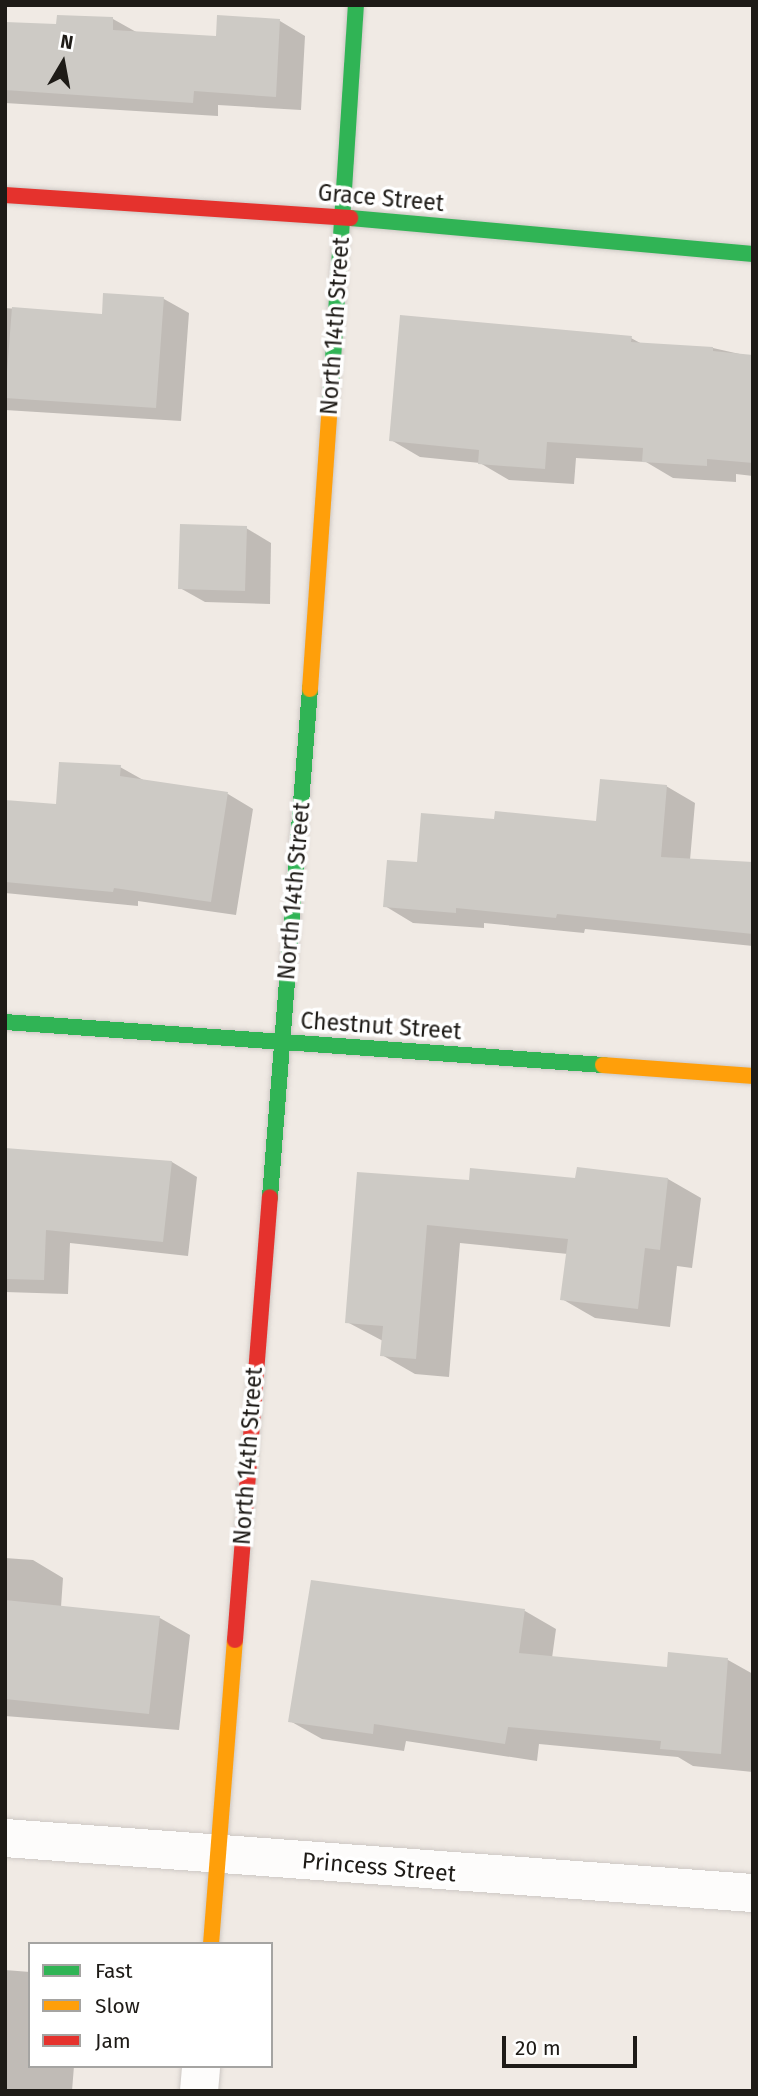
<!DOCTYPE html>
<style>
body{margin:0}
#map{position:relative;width:758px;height:2096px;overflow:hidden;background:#f0eae4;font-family:"Fira Sans",sans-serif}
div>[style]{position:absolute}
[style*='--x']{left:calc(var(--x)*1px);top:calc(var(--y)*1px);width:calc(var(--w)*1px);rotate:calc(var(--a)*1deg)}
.shadow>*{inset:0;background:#0003}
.building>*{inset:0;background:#cdcac5}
.roads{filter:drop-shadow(0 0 2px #cdc8c4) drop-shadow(0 0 2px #cdc8c4)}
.street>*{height:38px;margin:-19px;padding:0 19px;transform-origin:19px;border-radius:19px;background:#fdfcfb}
.fast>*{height:16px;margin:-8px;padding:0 8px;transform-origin:8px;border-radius:8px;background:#30b455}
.slow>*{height:16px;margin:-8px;padding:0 8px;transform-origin:8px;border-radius:8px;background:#ff9f0a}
.jam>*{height:16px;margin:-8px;padding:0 8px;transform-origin:8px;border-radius:8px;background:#e5322d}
span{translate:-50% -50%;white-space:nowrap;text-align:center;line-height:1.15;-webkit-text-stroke:7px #fff;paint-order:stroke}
.street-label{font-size:23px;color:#1e1b17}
.frame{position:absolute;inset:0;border:7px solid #1e1b17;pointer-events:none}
.legend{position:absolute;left:28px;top:1942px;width:245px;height:126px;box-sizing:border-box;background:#fff;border:2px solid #a5a4a2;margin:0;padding:9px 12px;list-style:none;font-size:21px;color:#1e1b17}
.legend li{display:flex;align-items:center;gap:14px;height:35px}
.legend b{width:35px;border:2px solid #a5a4a2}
.north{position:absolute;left:28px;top:28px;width:70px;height:70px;-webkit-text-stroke:5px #fff;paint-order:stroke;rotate:10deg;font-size:19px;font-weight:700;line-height:28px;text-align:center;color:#1e1b17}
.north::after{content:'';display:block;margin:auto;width:24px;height:32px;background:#1e1b17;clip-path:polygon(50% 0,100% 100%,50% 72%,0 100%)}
.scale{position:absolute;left:502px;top:2036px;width:135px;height:32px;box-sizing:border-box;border:4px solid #1e1b17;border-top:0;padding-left:9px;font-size:21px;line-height:24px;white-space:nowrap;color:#1e1b17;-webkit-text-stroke:5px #fff;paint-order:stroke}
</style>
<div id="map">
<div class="shadow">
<i style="clip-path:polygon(219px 17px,280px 21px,305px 36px,301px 110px,218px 105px,218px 116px,5px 103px,5px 23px,58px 26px,113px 19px,138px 33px,218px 38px)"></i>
<i style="clip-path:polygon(105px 294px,164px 299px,189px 313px,181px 421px,5px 410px,5px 308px,103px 316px)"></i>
<i style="clip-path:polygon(631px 338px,642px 344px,713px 348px,753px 357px,753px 476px,736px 474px,736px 482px,673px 478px,646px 462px,576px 458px,574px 484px,509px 480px,480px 463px,420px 457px,391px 440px)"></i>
<i style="clip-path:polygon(246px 528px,271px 543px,270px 604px,205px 602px,180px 588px)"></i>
<i style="clip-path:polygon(120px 767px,145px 781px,228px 794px,253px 809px,236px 915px,138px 901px,138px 906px,5px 893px,5px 802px,58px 806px)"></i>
<i style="clip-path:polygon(666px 786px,695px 803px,690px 860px,753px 864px,753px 946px,585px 929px,584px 933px,484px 923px,484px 928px,413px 923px,385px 906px,418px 864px,496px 821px,598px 823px)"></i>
<i style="clip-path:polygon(5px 1151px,172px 1162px,197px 1177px,188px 1256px,70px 1243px,68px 1294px,5px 1292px)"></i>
<i style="clip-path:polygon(578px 1169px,668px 1179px,701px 1198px,692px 1268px,677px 1266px,670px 1327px,595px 1318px,562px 1299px,568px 1254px,460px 1243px,449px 1377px,415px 1374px,382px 1355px,383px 1341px,347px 1322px,359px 1174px,471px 1182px,577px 1180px)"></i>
<i style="clip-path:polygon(5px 1558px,33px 1560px,63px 1578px,61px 1607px,160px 1618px,190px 1635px,179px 1730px,5px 1716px)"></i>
<i style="clip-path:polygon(312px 1582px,525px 1611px,556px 1629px,552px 1658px,669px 1669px,728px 1660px,753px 1674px,753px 1772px,693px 1766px,678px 1757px,539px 1744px,537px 1761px,406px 1741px,404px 1751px,322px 1739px,290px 1721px)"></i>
<i style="clip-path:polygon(5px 1970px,30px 1972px,30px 2066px,74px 2066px,72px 2091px,5px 2091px)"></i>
</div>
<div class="building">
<i style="clip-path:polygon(57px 15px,113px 17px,113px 30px,216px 36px,217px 15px,280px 19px,276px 97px,194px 91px,193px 103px,5px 90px,5px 22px,56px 24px)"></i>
<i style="clip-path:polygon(103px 293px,164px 297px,156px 408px,5px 398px,12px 307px,102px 314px)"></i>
<i style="clip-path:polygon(400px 315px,632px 336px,631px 342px,713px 347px,713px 351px,753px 355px,753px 463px,707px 459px,707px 466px,642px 462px,643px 448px,547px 442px,545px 469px,478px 464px,479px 450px,389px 441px)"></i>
<i style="clip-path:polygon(180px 524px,247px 526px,245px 591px,178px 589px)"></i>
<i style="clip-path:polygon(59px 762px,121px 765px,120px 776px,228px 792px,211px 902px,114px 888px,113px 892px,5px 882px,5px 800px,56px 804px)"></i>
<i style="clip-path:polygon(600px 779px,667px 785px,661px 857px,753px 862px,753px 934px,557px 914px,556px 918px,456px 908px,456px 913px,383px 907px,387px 860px,417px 862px,421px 813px,494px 819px,495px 811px,596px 821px)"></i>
<i style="clip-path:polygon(5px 1148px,172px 1161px,163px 1242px,46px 1230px,44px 1280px,5px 1279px)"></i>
<i style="clip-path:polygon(577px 1167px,668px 1178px,660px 1250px,645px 1248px,638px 1309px,560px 1300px,568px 1239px,427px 1225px,416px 1359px,380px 1356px,383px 1326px,345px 1323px,357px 1172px,469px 1180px,470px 1168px,575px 1178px)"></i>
<i style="clip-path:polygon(311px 1580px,525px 1609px,519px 1653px,667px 1667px,668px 1652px,728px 1658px,721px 1754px,660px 1749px,661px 1741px,508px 1727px,505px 1744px,374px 1724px,373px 1734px,288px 1722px)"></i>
<i style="clip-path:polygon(5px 1600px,160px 1616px,149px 1714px,5px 1699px)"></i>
</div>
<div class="roads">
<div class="street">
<i style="--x:5;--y:1838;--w:750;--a:4.21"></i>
<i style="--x:199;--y:2091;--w:25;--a:-85"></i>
</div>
<div class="fast">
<i style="--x:350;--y:218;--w:405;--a:5.1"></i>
<i style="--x:330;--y:406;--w:402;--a:-86.3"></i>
<i style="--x:5;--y:1022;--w:600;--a:4.11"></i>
<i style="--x:270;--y:1197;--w:510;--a:-85.5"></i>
</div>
<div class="slow">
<i style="--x:310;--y:689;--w:284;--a:-86"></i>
<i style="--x:603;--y:1065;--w:150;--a:4.2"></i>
<i style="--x:211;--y:1944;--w:305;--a:-85.5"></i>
</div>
<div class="jam">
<i style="--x:5;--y:195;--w:346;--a:3.8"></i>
<i style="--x:235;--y:1640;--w:444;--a:-85.5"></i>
</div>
</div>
<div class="street-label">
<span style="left:381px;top:198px;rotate:5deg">Grace Street</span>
<span style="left:335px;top:326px;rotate:-86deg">North 14th Street</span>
<span style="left:294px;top:891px;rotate:-85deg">North 14th Street</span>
<span style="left:381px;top:1026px;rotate:4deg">Chestnut Street</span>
<span style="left:248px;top:1456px;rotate:-86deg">North 14th Street</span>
<span style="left:379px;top:1867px;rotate:5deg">Princess Street</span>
</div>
<div class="frame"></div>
<ul class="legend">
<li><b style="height:9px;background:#30b455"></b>Fast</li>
<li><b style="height:9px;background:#ff9f0a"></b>Slow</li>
<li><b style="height:9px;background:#e5322d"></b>Jam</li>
</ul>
<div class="north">N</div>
<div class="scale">20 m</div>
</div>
